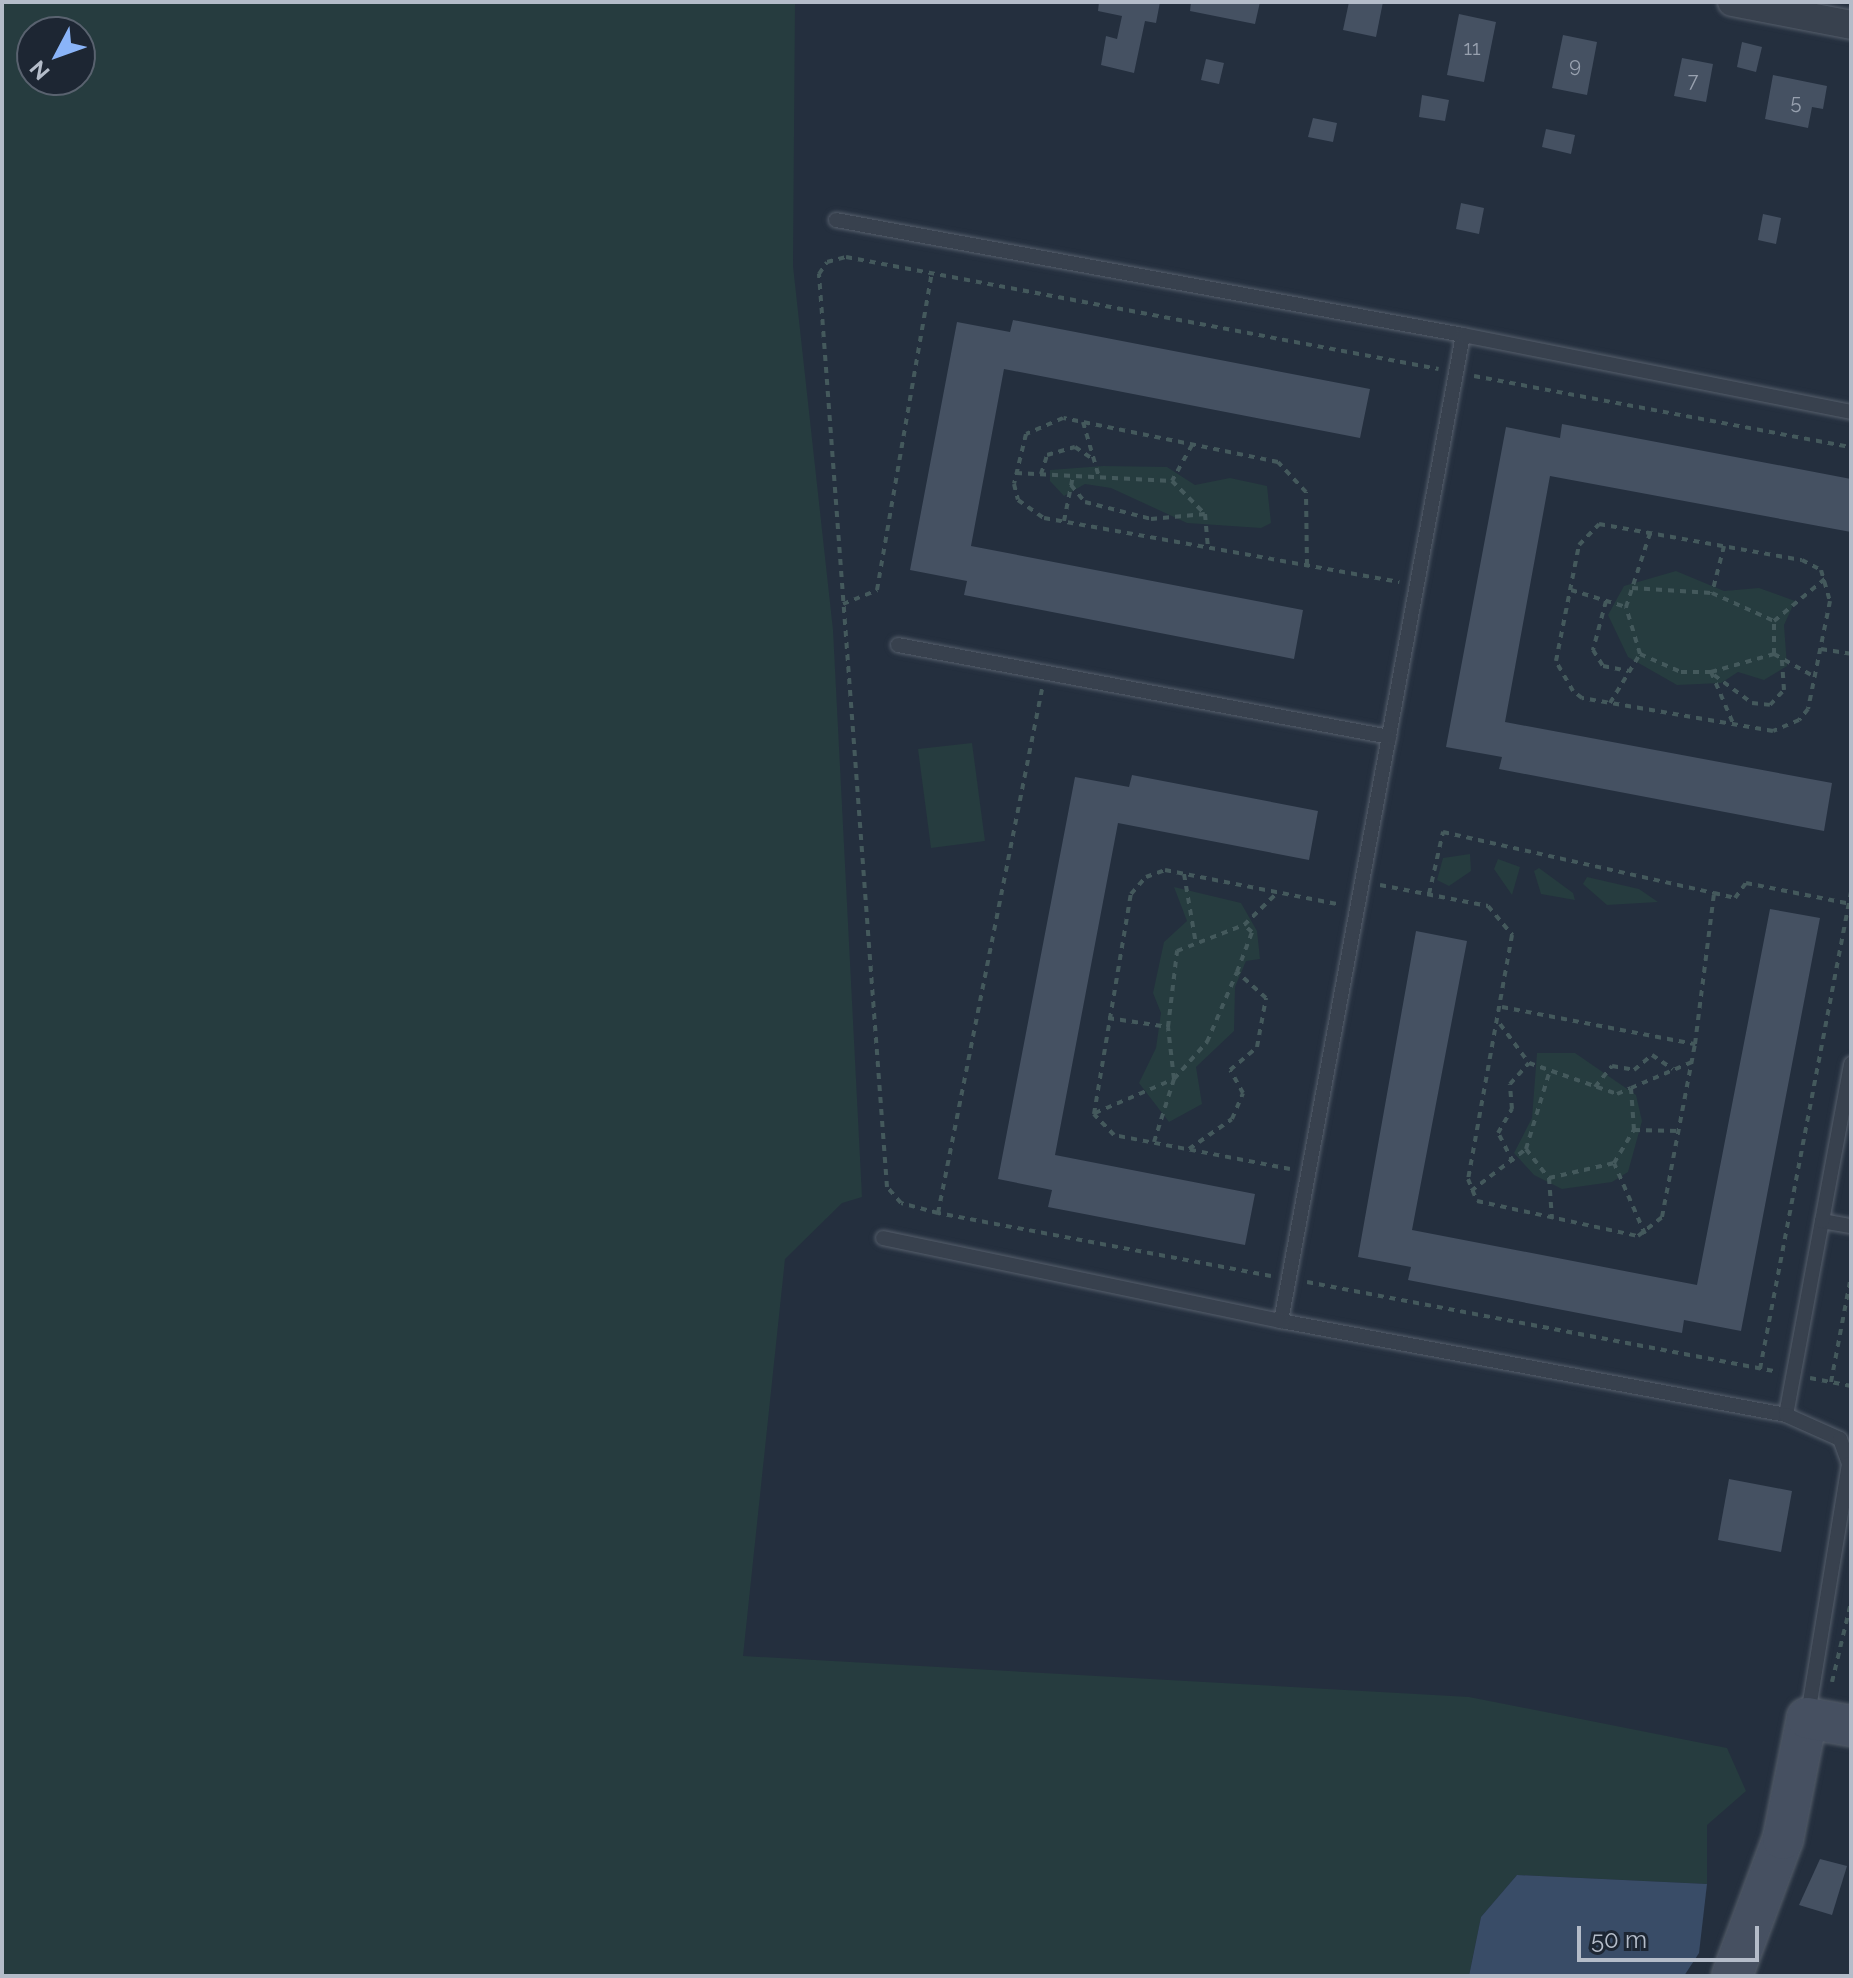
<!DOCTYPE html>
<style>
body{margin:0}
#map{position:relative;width:1853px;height:1978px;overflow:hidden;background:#242f3e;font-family:Raleway,sans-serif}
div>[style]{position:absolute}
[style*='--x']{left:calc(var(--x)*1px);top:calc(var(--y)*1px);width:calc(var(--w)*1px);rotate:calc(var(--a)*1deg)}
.green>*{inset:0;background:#263c3f}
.water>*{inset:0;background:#394c67}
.building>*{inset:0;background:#455162}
.path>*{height:4px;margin-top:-2px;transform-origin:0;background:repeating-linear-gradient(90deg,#44595c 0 6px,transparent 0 12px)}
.roads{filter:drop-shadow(0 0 2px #565f6c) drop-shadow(0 0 2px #565f6c)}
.lane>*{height:14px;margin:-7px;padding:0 7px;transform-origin:7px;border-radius:7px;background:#38414e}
.street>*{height:28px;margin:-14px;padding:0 14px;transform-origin:14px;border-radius:14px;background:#38414e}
.secondary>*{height:40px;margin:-20px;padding:0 20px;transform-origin:20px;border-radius:20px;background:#465061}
span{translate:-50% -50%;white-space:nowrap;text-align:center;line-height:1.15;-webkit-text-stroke:6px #1d2633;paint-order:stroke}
.number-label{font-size:20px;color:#98a1af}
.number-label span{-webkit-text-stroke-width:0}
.frame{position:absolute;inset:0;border:4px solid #b4bcc9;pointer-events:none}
.north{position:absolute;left:16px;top:16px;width:80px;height:80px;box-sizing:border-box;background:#1d2633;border:2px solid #59626f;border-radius:50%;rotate:229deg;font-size:22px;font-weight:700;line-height:32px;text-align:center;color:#b4bcc9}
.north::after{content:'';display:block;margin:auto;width:28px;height:36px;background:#8ab4f8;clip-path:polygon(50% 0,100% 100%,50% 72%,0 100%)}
.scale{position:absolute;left:1577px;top:1926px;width:182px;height:36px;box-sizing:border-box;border:4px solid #b4bcc9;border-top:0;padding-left:10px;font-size:24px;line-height:28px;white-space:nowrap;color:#b4bcc9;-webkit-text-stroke:6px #1d2633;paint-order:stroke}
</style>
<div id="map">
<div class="green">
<i style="clip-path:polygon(evenodd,2px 2px,795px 2px,793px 266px,833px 630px,862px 1197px,842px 1203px,785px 1259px,743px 1656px,1469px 1697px,1727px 1748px,1746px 1791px,1707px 1825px,1707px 1884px,1517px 1875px,1481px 1917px,1469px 1976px,2px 1976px,2px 2px,32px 32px,80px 32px,80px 80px,32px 80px,32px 32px)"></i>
<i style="clip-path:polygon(1103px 466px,1167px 467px,1195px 485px,1230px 478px,1267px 486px,1271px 523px,1261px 528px,1187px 523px,1111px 488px,1085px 484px,1064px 496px,1050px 481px,1050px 470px)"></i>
<i style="clip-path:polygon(1676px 571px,1724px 591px,1759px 588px,1795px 601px,1784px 625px,1787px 666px,1764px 680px,1738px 672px,1721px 683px,1677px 685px,1628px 657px,1608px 615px,1624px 586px)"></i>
<i style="clip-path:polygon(972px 743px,985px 841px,931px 848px,918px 749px)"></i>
<i style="clip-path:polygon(1470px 854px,1471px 871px,1449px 886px,1437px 880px,1443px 858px)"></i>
<i style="clip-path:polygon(1498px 859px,1520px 867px,1512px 895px,1494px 869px)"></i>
<i style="clip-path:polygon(1539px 868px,1573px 893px,1575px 900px,1541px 894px,1534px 871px)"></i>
<i style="clip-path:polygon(1587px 877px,1639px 889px,1658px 902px,1607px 905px,1583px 884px)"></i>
<i style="clip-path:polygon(1174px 887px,1241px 903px,1257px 931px,1260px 959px,1246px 961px,1235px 987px,1234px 1031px,1196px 1067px,1202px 1104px,1169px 1122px,1139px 1083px,1156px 1048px,1161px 1013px,1153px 993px,1164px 942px,1187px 921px)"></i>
<i style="clip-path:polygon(1537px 1053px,1575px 1053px,1636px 1095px,1642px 1121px,1628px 1172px,1612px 1182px,1562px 1189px,1534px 1175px,1514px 1153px,1532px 1118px)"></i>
</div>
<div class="water">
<i style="clip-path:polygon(1517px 1875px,1707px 1884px,1699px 1953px,1684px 1976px,1469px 1976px,1481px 1917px)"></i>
</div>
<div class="building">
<i style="clip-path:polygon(1099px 2px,1160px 2px,1156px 23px,1145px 21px,1134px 73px,1101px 65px,1106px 36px,1117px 39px,1122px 16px,1098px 11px)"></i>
<i style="clip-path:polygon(1191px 2px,1260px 2px,1255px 24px,1190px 11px)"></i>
<i style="clip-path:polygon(1349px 2px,1383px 2px,1376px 37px,1343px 30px)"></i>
<i style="clip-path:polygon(1459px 14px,1496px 22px,1484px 82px,1447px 75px)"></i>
<i style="clip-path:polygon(1563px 35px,1597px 42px,1587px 95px,1552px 88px)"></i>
<i style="clip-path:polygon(1742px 42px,1762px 47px,1756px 72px,1737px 67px)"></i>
<i style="clip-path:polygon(1682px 58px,1713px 64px,1706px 102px,1674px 96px)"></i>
<i style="clip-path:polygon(1206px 59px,1224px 63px,1219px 84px,1201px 80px)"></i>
<i style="clip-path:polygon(1773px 75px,1827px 86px,1823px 109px,1812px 107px,1808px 128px,1765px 119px)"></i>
<i style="clip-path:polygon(1422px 95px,1449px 100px,1445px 121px,1419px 117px)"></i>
<i style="clip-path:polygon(1313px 118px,1337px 123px,1333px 142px,1308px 137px)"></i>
<i style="clip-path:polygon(1546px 129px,1575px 135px,1571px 154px,1542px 147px)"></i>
<i style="clip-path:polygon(1461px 203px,1484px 208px,1479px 234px,1456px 229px)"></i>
<i style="clip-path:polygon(1763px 214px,1781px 218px,1776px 244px,1758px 240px)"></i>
<i style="clip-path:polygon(1013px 320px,1370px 389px,1360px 438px,1004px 369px,971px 546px,1303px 610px,1294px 659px,964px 595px,967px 581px,910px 570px,957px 322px,1010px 332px)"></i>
<i style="clip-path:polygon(1562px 424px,1851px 479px,1851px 532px,1550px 476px,1505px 722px,1832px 783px,1824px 831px,1499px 769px,1502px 757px,1446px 747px,1506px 427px,1560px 438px)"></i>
<i style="clip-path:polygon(1132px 775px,1318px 811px,1309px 860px,1118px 823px,1055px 1155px,1255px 1194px,1245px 1245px,1048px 1207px,1052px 1190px,998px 1179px,1075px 777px,1129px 787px)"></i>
<i style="clip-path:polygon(1770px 909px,1820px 918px,1741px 1331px,1684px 1320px,1682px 1333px,1408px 1280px,1411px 1267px,1358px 1257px,1416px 931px,1467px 941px,1412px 1230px,1697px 1285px)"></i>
<i style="clip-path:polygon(1729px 1479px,1792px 1491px,1781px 1552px,1718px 1540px)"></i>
<i style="clip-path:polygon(1820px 1859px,1847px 1866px,1832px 1915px,1799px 1905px)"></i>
</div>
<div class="path">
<i style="--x:1474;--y:376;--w:384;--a:10.7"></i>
<i style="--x:1083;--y:422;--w:57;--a:73.8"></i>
<i style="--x:1192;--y:445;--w:41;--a:119.1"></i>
<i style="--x:1172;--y:481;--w:47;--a:45"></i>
<i style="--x:1205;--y:514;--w:34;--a:85"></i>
<i style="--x:1016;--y:473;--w:156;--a:2.9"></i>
<i style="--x:1041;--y:474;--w:20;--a:-72"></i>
<i style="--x:1047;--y:455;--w:29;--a:-16"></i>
<i style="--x:1075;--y:447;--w:23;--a:34"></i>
<i style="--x:1071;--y:485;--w:22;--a:51"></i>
<i style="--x:1085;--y:502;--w:68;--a:14.4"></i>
<i style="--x:1151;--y:519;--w:54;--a:-5.3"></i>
<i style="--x:1064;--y:521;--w:46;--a:-78.7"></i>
<i style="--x:1599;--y:524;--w:206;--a:10.1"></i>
<i style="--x:1802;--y:560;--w:21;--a:28"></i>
<i style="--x:1821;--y:570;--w:32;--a:74"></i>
<i style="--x:1830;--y:601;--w:110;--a:101.5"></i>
<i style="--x:1808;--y:709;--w:14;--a:129"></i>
<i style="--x:1799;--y:720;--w:28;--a:157"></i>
<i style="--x:1773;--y:731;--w:194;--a:-170.2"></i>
<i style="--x:1582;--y:698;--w:11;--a:-142"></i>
<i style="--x:1573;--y:691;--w:34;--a:-120"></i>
<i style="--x:1556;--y:661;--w:118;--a:-78.8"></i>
<i style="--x:1579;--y:545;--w:29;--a:-46"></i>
<i style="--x:1724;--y:546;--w:49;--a:104.3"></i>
<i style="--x:1712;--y:593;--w:68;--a:24.3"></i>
<i style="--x:1307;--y:565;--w:73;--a:-90.8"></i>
<i style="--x:1306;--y:492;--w:41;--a:-133"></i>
<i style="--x:1278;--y:462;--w:219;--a:-168.4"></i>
<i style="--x:1063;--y:418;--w:40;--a:156.6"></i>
<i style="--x:1026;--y:434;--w:51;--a:103.5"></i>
<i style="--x:1014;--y:484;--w:16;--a:76"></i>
<i style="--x:1018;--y:500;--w:32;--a:35"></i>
<i style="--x:1044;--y:518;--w:361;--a:10.2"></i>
<i style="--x:1632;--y:588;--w:80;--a:3.6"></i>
<i style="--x:1571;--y:590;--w:58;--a:17.2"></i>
<i style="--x:1606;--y:601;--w:51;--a:104.9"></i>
<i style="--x:1593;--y:650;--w:19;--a:58"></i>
<i style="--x:1603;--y:666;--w:26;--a:11"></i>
<i style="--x:843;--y:604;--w:37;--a:-22"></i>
<i style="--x:877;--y:590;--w:322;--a:-80.2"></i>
<i style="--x:1821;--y:649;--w:30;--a:9"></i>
<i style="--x:1640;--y:654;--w:45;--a:23.7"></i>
<i style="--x:1681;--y:672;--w:30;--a:0"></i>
<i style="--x:1711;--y:672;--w:56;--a:66.7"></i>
<i style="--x:1774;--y:654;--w:33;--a:-90"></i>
<i style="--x:1774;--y:621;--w:67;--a:-39.6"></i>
<i style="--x:1711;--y:672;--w:66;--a:-15.9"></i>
<i style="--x:1774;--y:654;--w:47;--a:29.3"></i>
<i style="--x:1714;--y:675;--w:47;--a:36.4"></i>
<i style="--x:1752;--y:703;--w:18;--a:6"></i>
<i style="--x:1770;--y:705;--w:21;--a:-47"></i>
<i style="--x:1784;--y:690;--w:31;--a:-94"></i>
<i style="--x:1610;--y:703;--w:57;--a:-58.5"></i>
<i style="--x:1640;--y:654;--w:49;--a:-106.6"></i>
<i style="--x:1626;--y:607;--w:78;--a:-72"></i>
<i style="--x:1184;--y:874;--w:71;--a:80.3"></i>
<i style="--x:1380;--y:885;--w:110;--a:11"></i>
<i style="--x:1488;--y:906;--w:38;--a:50"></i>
<i style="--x:1512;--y:935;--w:248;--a:100.2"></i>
<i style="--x:1468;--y:1179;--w:24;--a:68"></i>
<i style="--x:1477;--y:1201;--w:165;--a:12.3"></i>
<i style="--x:1638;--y:1236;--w:31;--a:-38"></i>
<i style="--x:1662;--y:1217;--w:176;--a:-79.2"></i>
<i style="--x:1695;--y:1044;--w:152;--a:-82.8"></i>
<i style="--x:1714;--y:893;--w:22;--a:13"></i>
<i style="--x:1735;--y:898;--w:19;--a:-54"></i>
<i style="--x:1746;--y:883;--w:107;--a:11.3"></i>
<i style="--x:1429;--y:894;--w:64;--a:-77.3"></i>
<i style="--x:1443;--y:832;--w:278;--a:12.7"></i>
<i style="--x:1502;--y:1007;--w:197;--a:10.9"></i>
<i style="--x:1108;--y:1018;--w:61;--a:8.5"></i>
<i style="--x:1168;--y:1027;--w:77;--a:-83.2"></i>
<i style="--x:1177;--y:951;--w:72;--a:-21.2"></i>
<i style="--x:1500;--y:1024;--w:49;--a:53.4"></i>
<i style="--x:1529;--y:1063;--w:93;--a:19.4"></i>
<i style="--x:1617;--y:1094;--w:15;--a:-23"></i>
<i style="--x:1595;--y:1087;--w:27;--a:-51"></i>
<i style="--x:1612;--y:1066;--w:22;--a:10"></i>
<i style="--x:1634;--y:1070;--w:23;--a:-40"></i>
<i style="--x:1652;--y:1055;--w:25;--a:34"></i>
<i style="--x:1095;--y:1113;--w:86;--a:-23.3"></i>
<i style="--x:1174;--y:1079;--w:52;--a:-96.6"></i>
<i style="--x:1634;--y:1130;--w:42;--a:-94.1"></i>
<i style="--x:1631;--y:1088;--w:66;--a:-23.1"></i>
<i style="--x:1154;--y:1142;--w:66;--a:-72.4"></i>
<i style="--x:1174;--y:1079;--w:50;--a:-48.3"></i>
<i style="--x:1207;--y:1042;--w:76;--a:-66.8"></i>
<i style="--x:1189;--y:1149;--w:52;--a:-34.9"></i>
<i style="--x:1232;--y:1119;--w:28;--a:-67"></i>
<i style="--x:1243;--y:1093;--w:26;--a:-119"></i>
<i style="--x:1230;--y:1070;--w:35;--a:-40"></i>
<i style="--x:1257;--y:1047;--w:50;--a:-79.6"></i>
<i style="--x:1266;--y:998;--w:39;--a:-138"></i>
<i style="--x:1237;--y:972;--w:43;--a:-69.4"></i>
<i style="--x:1252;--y:932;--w:11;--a:-139"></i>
<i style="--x:1244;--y:925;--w:47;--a:-44.1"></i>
<i style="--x:1526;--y:1149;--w:37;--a:52"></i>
<i style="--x:1549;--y:1178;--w:67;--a:-13"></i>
<i style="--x:1513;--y:1162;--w:33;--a:-117"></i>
<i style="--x:1498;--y:1133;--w:28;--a:-60"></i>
<i style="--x:1512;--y:1109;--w:25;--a:-95"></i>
<i style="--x:1510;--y:1084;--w:28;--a:-48"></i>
<i style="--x:1290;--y:1169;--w:179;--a:-169.1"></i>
<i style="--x:1114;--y:1135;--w:29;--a:-134"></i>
<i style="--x:1094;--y:1114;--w:223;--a:-80.5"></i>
<i style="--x:1131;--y:894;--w:23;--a:-49"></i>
<i style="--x:1146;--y:877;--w:20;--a:-20"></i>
<i style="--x:1165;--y:870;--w:179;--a:11.2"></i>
<i style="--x:1549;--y:1178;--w:41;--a:85.8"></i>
<i style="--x:1471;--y:1191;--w:69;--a:-37.4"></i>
<i style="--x:1526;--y:1149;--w:83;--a:-73.1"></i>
<i style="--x:938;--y:1213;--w:534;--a:-78.77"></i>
<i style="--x:1645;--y:1234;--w:77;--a:-113.6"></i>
<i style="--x:1614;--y:1163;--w:39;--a:-59"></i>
<i style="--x:1634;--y:1130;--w:45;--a:1.3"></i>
<i style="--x:1271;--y:1276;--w:339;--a:-169.3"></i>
<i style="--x:938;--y:1213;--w:38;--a:-165"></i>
<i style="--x:901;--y:1203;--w:21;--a:-131"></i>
<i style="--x:887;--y:1187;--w:916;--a:-94.26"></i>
<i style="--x:819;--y:274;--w:14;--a:-56"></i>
<i style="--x:827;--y:262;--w:20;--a:-15"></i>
<i style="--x:846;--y:257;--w:603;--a:10.71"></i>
<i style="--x:1307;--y:1282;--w:475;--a:10.8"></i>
<i style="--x:1760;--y:1369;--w:486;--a:-79.2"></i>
<i style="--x:1810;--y:1378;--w:42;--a:11"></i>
<i style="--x:1831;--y:1382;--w:108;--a:-79.3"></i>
<i style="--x:1832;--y:1682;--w:82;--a:-76.6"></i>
</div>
<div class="roads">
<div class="lane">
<i style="--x:836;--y:220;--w:637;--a:10.39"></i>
<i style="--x:1463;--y:335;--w:1003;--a:100.46"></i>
<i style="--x:1281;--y:1321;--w:514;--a:10.54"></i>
<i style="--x:1786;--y:1415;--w:197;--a:-79.5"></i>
<i style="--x:1822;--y:1221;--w:29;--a:10"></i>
<i style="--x:1463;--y:335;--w:396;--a:11.2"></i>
<i style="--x:898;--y:645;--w:500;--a:10.6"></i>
<i style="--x:1822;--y:1221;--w:160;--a:-79.5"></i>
<i style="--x:883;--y:1238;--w:407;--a:11.8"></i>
<i style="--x:1786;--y:1415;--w:59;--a:24"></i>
<i style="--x:1840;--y:1439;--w:27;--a:70"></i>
<i style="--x:1849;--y:1464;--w:253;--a:99.3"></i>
</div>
<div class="street">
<i style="--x:1732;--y:2;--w:121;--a:10.9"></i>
</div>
<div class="secondary">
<i style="--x:1732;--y:1976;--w:146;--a:-69.6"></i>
<i style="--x:1783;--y:1839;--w:123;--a:-78.8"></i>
<i style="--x:1807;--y:1718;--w:45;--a:10.3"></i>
</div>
</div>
<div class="number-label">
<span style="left:1472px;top:48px">11</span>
<span style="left:1575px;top:65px">9</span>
<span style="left:1693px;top:80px">7</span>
<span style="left:1796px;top:102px">5</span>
</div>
<div class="frame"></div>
<div class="north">N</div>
<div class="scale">50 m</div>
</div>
